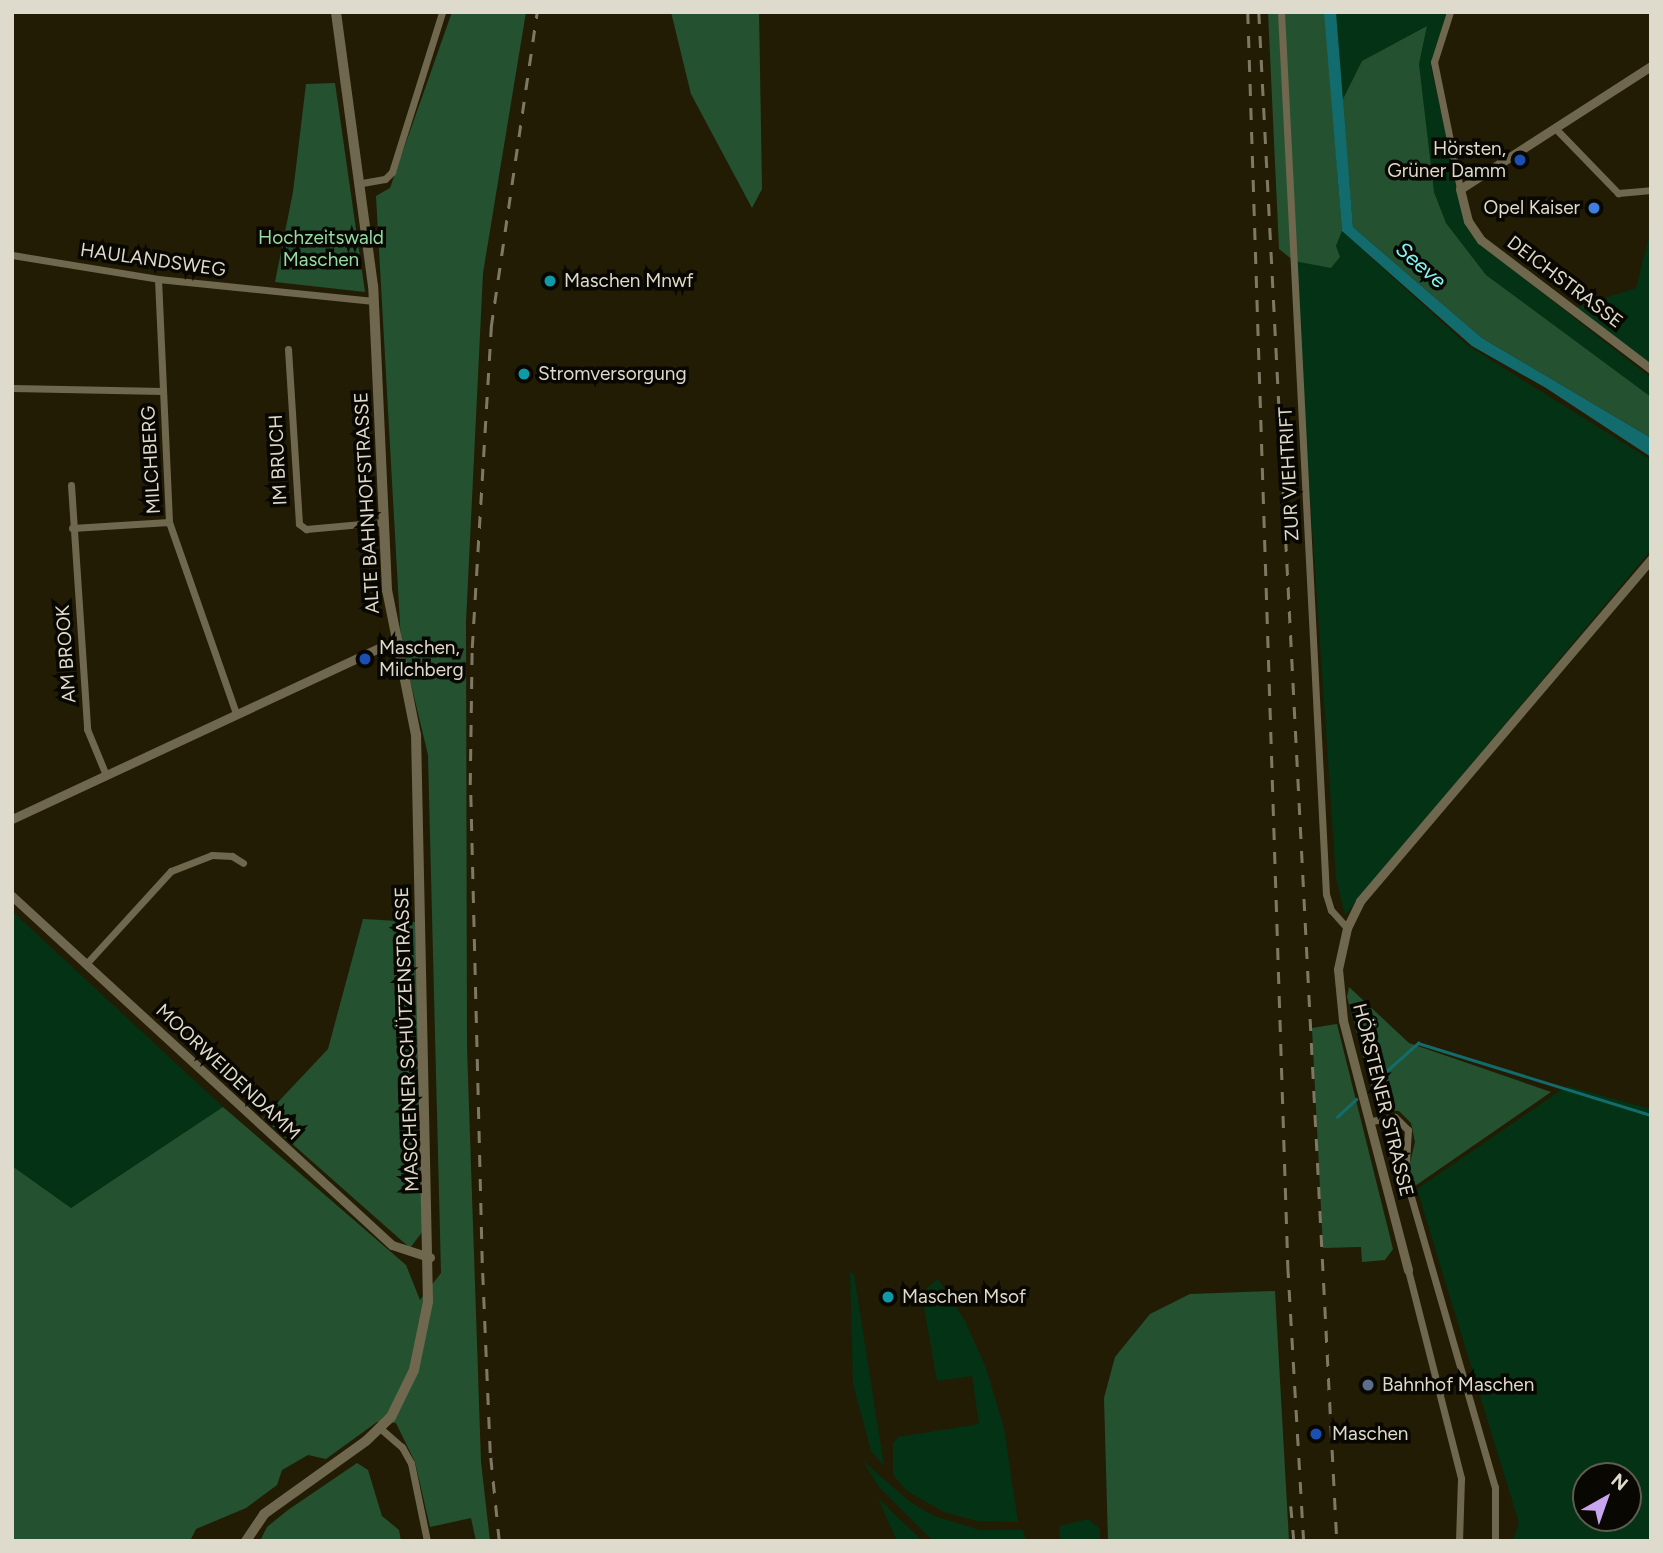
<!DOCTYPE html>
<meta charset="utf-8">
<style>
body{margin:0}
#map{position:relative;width:1663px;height:1553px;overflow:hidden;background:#231c04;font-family:Figtree,sans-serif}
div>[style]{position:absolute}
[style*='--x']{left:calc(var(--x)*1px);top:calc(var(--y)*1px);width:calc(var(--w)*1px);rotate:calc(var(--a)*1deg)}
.green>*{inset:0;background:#033214}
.forest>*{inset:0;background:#245230}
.water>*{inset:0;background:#126b6c}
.stream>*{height:2.5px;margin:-1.25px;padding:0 1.25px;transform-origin:1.25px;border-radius:1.25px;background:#126b6c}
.minor>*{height:7px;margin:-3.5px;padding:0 3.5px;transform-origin:3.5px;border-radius:3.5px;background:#70684e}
.tertiary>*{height:9px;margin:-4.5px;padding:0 4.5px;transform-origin:4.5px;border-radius:4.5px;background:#70684e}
.secondary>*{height:10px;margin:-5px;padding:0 5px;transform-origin:5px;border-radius:5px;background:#70684e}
.rail>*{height:2.5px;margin-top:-1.25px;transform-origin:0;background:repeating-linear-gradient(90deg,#7e7865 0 12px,transparent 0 24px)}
.dots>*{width:19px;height:19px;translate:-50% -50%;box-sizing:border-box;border:4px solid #090701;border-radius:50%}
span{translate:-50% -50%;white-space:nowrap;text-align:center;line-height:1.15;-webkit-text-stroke:7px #090701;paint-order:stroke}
.poi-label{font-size:19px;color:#dfdbcc}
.right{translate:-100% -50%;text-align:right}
.left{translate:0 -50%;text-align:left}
.park-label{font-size:19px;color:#94dca3}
.street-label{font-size:19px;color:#dfdbcc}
.water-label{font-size:21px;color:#80f6f6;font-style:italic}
.frame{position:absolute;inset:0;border:14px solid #dfdbcc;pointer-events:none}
.north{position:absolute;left:1572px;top:1462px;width:70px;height:70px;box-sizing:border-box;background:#090701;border:2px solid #5f5c52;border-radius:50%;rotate:40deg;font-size:19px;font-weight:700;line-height:28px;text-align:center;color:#dfdbcc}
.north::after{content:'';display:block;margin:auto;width:24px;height:32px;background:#c8a5ef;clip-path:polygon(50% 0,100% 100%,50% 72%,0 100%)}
</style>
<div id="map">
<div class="green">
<i style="clip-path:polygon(1336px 12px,1447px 12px,1431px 67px,1468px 229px,1485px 248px,1651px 378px,1651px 397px,1486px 275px,1446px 223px,1434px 192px,1419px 64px,1427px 26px,1362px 61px,1342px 101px)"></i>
<i style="clip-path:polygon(1651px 229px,1651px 366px,1571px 309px,1636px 288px)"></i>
<i style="clip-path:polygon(1342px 231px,1467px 345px,1651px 460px,1651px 550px,1345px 915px,1336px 878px,1294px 261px,1314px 263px,1336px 246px)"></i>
<i style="clip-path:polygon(12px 911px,223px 1107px,71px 1208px,12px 1166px)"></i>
<i style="clip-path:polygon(evenodd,1567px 1086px,1651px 1109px,1651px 1541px,1513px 1541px,1519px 1523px,1417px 1189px,1567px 1086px,1586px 1476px,1628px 1476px,1628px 1518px,1586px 1518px,1586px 1476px)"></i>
<i style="clip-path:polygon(850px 1272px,854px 1274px,884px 1466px,871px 1451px,853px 1384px)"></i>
<i style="clip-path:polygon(938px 1279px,965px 1321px,986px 1368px,1004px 1428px,1018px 1522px,977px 1521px,944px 1512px,907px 1491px,893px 1475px,893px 1443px,898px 1437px,979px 1424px,972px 1376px,937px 1381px,923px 1302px,927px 1288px)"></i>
<i style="clip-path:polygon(862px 1460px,910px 1502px,934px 1516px,980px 1530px,1023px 1530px,1026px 1541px,933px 1541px,879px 1487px)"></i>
<i style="clip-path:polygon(878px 1498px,896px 1516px,923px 1541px,897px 1541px)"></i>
<i style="clip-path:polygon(1088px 1519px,1100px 1529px,1100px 1541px,1060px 1541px,1059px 1526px)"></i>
</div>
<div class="forest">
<i style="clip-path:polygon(452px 12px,526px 12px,483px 273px,466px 622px,467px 1047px,481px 1462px,490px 1541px,476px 1541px,471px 1518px,430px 1527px,415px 1462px,396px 1423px,377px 1422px,326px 1459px,308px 1455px,282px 1470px,277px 1485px,246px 1508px,196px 1529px,190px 1541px,12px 1541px,12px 1166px,71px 1208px,223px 1107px,406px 1265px,420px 1300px,441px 1273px,428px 755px,401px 642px,376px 196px,390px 188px)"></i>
<i style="clip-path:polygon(671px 12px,759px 12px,762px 189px,752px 208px,691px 94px)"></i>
<i style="clip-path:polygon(1268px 12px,1325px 12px,1342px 231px,1336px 246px,1340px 257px,1331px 268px,1294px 261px,1279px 249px)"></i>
<i style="clip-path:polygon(1427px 26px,1419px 64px,1434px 192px,1446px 223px,1486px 275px,1651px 397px,1651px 438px,1482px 338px,1353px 227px,1342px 101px,1362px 61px)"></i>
<i style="clip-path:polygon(335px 83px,365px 292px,275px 282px,293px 192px,306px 84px)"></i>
<i style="clip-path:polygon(363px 919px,415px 922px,426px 1227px,410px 1248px,263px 1118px,328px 1049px)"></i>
<i style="clip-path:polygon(1349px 987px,1409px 1043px,1551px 1092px,1415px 1186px,1409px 1167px,1415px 1142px,1411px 1123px,1399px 1111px,1377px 1110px,1347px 997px)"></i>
<i style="clip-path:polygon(1337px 1024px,1393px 1249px,1385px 1260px,1362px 1262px,1361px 1247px,1323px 1248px,1312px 1028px)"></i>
<i style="clip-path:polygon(1275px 1291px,1289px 1541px,1108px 1541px,1104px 1398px,1115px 1357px,1150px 1314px,1190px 1294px)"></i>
<i style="clip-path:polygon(357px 1463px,368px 1470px,382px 1516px,399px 1530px,401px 1541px,260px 1541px,267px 1527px,288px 1510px)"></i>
</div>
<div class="water">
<i style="clip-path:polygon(1324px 12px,1336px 12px,1353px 227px,1482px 338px,1651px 438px,1651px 457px,1546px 388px,1472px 346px,1342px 231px)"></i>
</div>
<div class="stream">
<i style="--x:1372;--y:1084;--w:62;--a:-41.7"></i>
<i style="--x:1418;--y:1043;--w:244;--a:17.2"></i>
<i style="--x:1337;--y:1117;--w:26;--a:-43"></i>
</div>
<div class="minor">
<i style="--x:1281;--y:12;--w:883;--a:87.08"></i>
<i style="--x:1326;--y:894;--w:17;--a:73"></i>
<i style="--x:1331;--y:910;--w:24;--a:48"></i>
<i style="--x:1450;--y:12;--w:52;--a:107.7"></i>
<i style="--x:1434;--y:62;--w:130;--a:78.4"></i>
<i style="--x:1555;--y:128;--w:91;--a:45.9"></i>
<i style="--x:1618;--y:193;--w:33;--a:-5"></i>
<i style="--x:362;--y:183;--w:23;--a:-10"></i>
<i style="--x:385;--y:179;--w:10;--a:-45"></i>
<i style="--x:392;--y:172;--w:168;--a:-72.6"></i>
<i style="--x:12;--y:255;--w:148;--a:9.3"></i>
<i style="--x:158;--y:279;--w:217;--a:5.8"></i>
<i style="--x:158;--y:279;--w:243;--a:87.4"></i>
<i style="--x:169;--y:522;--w:202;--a:70.7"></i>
<i style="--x:288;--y:349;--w:175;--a:86.4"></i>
<i style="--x:299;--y:524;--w:9;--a:36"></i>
<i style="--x:306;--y:529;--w:78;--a:-5.1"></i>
<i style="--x:12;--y:388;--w:151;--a:1.1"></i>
<i style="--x:71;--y:485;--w:245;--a:86.2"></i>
<i style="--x:87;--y:729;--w:50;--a:67.6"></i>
<i style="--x:72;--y:528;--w:97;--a:-3.5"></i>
<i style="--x:86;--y:964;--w:126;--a:-47.6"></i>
<i style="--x:171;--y:871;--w:44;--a:-21.3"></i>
<i style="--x:212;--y:855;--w:20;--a:3"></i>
<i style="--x:232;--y:856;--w:13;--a:32"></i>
<i style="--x:1371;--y:1121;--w:24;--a:-9"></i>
<i style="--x:1395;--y:1117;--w:18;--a:45"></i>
<i style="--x:1408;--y:1130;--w:46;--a:93.7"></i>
<i style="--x:1405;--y:1176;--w:324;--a:73.9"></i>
<i style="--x:1495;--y:1487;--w:54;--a:90"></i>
<i style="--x:1408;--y:1270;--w:215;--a:75.7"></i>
<i style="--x:1461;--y:1478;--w:63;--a:91.8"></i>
<i style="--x:381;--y:1429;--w:28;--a:41"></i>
<i style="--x:402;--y:1447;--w:18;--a:61"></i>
<i style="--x:411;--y:1463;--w:80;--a:78.4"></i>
</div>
<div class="tertiary">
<i style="--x:1651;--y:66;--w:227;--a:147.2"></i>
<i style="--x:1460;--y:189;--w:33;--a:76"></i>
<i style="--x:1468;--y:221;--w:23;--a:56"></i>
<i style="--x:1481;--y:240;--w:213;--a:37.2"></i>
<i style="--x:12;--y:819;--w:424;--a:-25"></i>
<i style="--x:12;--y:896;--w:516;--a:42.57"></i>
<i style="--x:392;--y:1245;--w:40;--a:18"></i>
<i style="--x:1408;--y:1270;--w:258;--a:-104.6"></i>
<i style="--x:1343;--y:1020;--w:51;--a:-95.6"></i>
<i style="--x:1338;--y:969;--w:42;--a:-77.6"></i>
<i style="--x:1347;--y:928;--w:30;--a:-64"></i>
<i style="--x:1360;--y:901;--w:449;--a:-49.6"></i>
</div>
<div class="secondary">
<i style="--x:246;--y:1541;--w:32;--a:-56"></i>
<i style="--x:264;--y:1514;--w:125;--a:-35.6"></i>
<i style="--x:366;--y:1441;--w:35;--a:-44"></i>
<i style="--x:391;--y:1417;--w:52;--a:-63.9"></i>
<i style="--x:414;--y:1370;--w:69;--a:-78.4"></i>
<i style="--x:428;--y:1302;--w:567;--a:-91.21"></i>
<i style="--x:416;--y:735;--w:148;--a:-101.3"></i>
<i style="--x:387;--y:590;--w:304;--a:-92.6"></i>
<i style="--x:373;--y:286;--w:276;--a:-97.7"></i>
</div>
<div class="rail">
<i style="--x:1248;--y:12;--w:1255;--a:88.17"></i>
<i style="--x:1288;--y:1266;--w:275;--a:86.7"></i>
<i style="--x:1259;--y:12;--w:1531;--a:87.08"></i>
<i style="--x:1291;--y:1506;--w:35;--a:85"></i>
<i style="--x:499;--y:1541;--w:88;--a:-95.8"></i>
<i style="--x:490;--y:1453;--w:190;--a:-92.4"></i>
<i style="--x:482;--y:1263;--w:478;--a:-91.4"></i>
<i style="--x:470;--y:785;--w:137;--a:-89.2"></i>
<i style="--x:472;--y:648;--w:322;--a:-86.6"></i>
<i style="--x:491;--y:327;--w:318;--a:-81.7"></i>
</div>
<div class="dots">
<i style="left:1520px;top:160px;background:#1a4fb4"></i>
<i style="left:1594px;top:208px;background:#3f7fe0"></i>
<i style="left:550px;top:281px;background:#0f9aa8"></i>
<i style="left:524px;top:374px;background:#0f9aa8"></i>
<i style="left:365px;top:659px;background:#1a4fb4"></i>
<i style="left:888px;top:1297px;background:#0f9aa8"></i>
<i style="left:1368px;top:1385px;background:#5c6f8a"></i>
<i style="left:1316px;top:1434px;background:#1a4fb4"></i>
</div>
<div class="poi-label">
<span class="right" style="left:1506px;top:160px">Hörsten,<br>Grüner Damm</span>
<span class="right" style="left:1580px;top:208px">Opel Kaiser</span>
<span class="left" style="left:564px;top:281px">Maschen Mnwf</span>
<span class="left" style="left:538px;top:374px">Stromversorgung</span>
<span class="left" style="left:379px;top:659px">Maschen,<br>Milchberg</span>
<span class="left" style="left:902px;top:1297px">Maschen Msof</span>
<span class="left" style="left:1382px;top:1385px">Bahnhof Maschen</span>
<span class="left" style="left:1332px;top:1434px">Maschen</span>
</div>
<div class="park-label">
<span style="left:321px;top:249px">Hochzeitswald<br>Maschen</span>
</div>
<div class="street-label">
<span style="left:153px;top:260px;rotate:8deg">HAULANDSWEG</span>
<span style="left:1565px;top:282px;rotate:37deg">DEICHSTRASSE</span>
<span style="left:151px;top:460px;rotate:-93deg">MILCHBERG</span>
<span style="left:278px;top:460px;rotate:-93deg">IM BRUCH</span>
<span style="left:1289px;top:474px;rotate:-93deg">ZUR VIEHTRIFT</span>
<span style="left:367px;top:503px;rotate:-93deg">ALTE BAHNHOFSTRASSE</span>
<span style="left:66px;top:654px;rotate:-94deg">AM BROOK</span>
<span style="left:407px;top:1039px;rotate:-92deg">MASCHENER SCHÜTZENSTRASSE</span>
<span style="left:228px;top:1072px;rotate:43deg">MOORWEIDENDAMM</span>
<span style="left:1383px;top:1100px;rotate:76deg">HÖRSTENER STRASSE</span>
</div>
<div class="water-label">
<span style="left:1421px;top:265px;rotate:41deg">Seeve</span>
</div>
<div class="frame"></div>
<div class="north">N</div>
</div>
